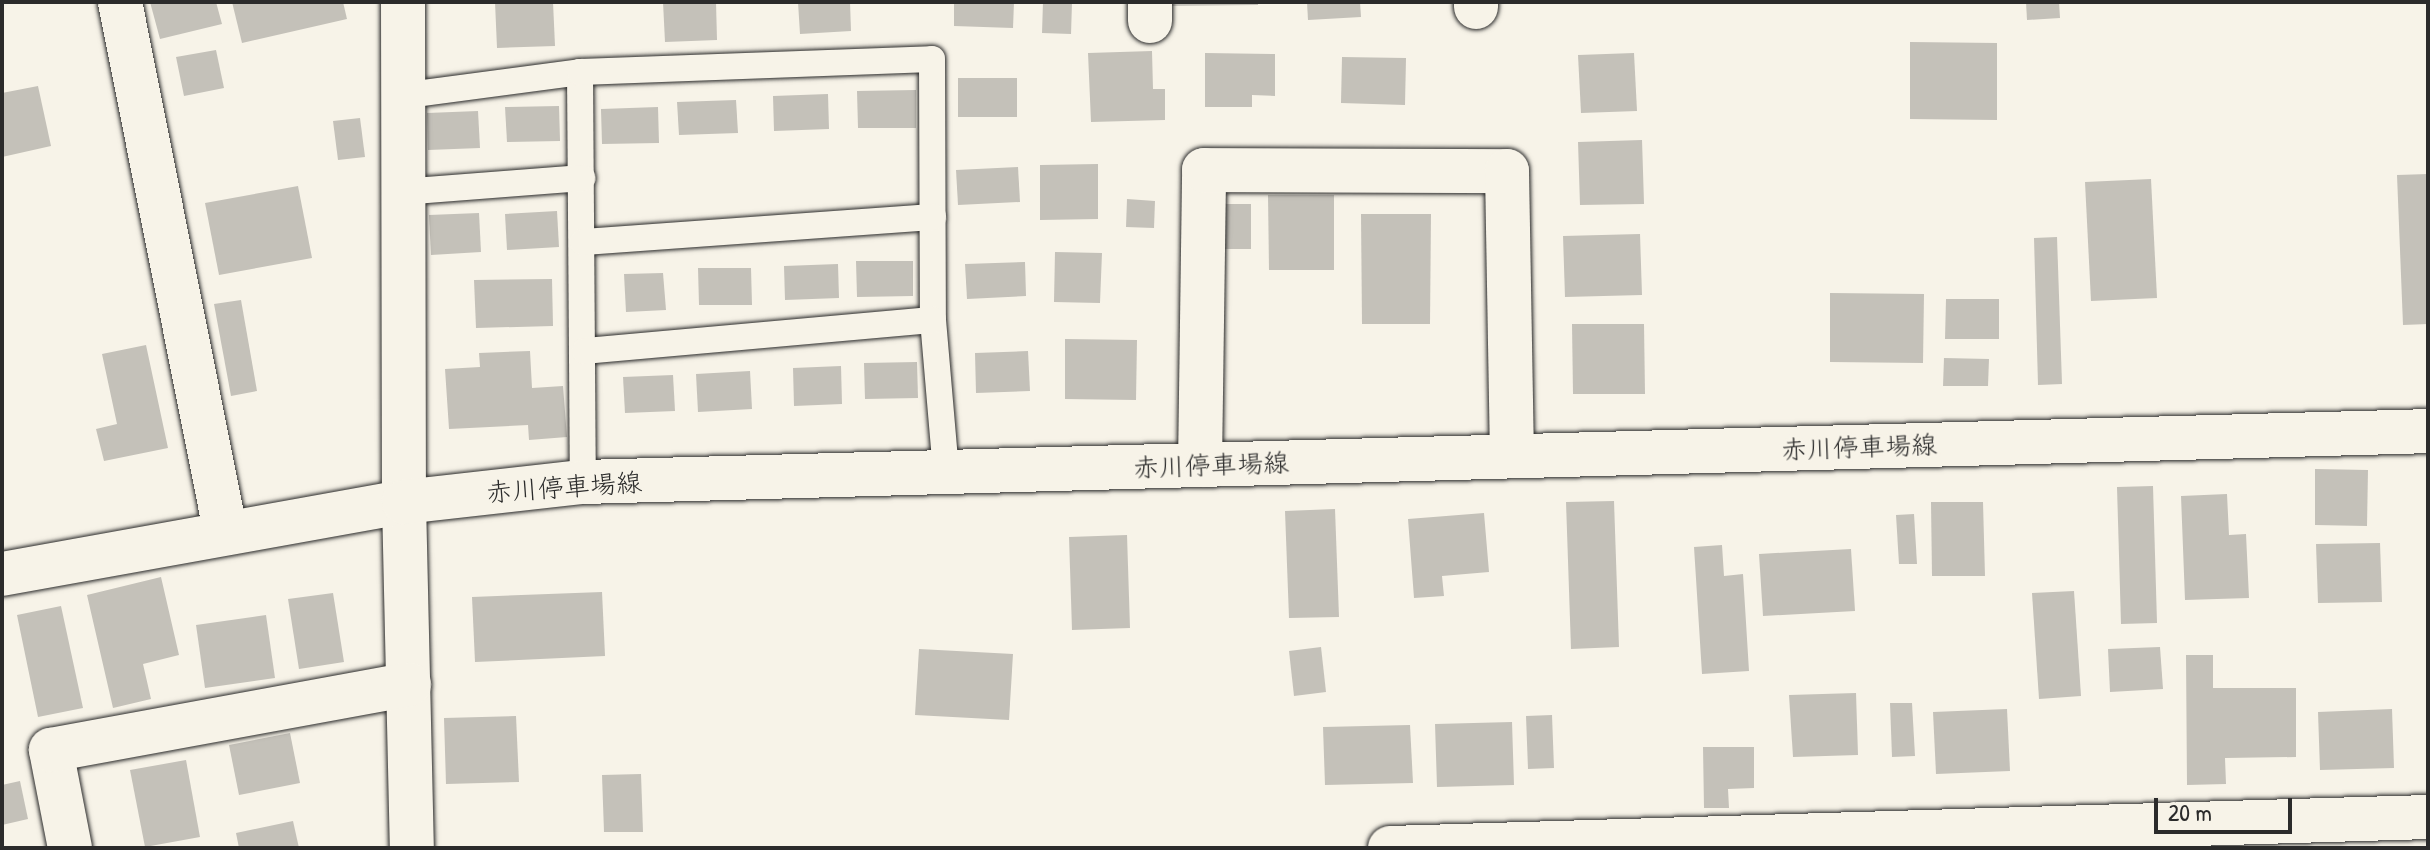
<!DOCTYPE html>
<meta charset="utf-8">
<style>
body{margin:0}
#map{position:relative;width:2430px;height:850px;overflow:hidden;background:#f7f3e8;font-family:"Patrick Hand","Klee One",sans-serif}
div>[style]{position:absolute}
[style*='--x']{left:calc(var(--x)*1px);top:calc(var(--y)*1px);width:calc(var(--w)*1px);rotate:calc(var(--a)*1deg)}
.building>*{inset:0;background:#c4c1b9}
.roads{filter:drop-shadow(0 0 2px #2b2b2b) drop-shadow(0 0 2px #2b2b2b)}
.service>*{height:26px;margin:-13px;padding:0 13px;transform-origin:13px;border-radius:13px;background:#f7f3e8}
.minor>*{height:44px;margin:-22px;padding:0 22px;transform-origin:22px;border-radius:22px;background:#f7f3e8}
.secondary>*{height:44px;margin:-22px;padding:0 22px;transform-origin:22px;border-radius:22px;background:#f7f3e8}
span{translate:-50% -50%;white-space:nowrap;text-align:center;line-height:1.15;-webkit-text-stroke:6px #f7f3e8;paint-order:stroke}
.street-label{font-size:26px;color:#2b2b2b}
.frame{position:absolute;inset:0;border:4px solid #2b2b2b;pointer-events:none}
.scale{position:absolute;left:2154px;top:798px;width:138px;height:36px;box-sizing:border-box;border:4px solid #2b2b2b;border-top:0;padding-left:10px;font-size:24px;line-height:28px;white-space:nowrap;color:#2b2b2b;-webkit-text-stroke:6px #f7f3e8;paint-order:stroke}
</style>
<div id="map">
<div class="building">
<i style="clip-path:polygon(150px 2px,216px 2px,222px 24px,160px 39px)"></i>
<i style="clip-path:polygon(232px 2px,343px 2px,347px 19px,242px 43px)"></i>
<i style="clip-path:polygon(495px 2px,553px 2px,555px 46px,497px 48px)"></i>
<i style="clip-path:polygon(663px 2px,716px 2px,717px 40px,665px 42px)"></i>
<i style="clip-path:polygon(798px 2px,850px 2px,851px 31px,800px 34px)"></i>
<i style="clip-path:polygon(954px 2px,1014px 2px,1013px 28px,954px 26px)"></i>
<i style="clip-path:polygon(1043px 2px,1072px 2px,1071px 34px,1042px 33px)"></i>
<i style="clip-path:polygon(1168px 2px,1258px 2px,1258px 5px,1168px 6px)"></i>
<i style="clip-path:polygon(1307px 2px,1360px 2px,1361px 17px,1308px 20px)"></i>
<i style="clip-path:polygon(2026px 2px,2059px 2px,2060px 18px,2027px 20px)"></i>
<i style="clip-path:polygon(1910px 42px,1997px 43px,1997px 120px,1910px 119px)"></i>
<i style="clip-path:polygon(216px 50px,224px 88px,184px 96px,176px 57px)"></i>
<i style="clip-path:polygon(1152px 51px,1153px 89px,1165px 89px,1165px 120px,1091px 122px,1088px 53px)"></i>
<i style="clip-path:polygon(1205px 53px,1275px 54px,1275px 96px,1252px 95px,1252px 107px,1205px 107px)"></i>
<i style="clip-path:polygon(1634px 53px,1637px 111px,1581px 113px,1578px 55px)"></i>
<i style="clip-path:polygon(1342px 57px,1406px 58px,1405px 105px,1341px 103px)"></i>
<i style="clip-path:polygon(958px 78px,1017px 78px,1017px 117px,958px 117px)"></i>
<i style="clip-path:polygon(38px 86px,51px 146px,2px 157px,2px 93px)"></i>
<i style="clip-path:polygon(916px 90px,916px 128px,858px 128px,857px 91px)"></i>
<i style="clip-path:polygon(828px 94px,829px 129px,774px 131px,773px 96px)"></i>
<i style="clip-path:polygon(736px 100px,738px 133px,679px 135px,677px 102px)"></i>
<i style="clip-path:polygon(559px 106px,560px 141px,507px 142px,505px 107px)"></i>
<i style="clip-path:polygon(658px 107px,659px 143px,602px 144px,601px 109px)"></i>
<i style="clip-path:polygon(478px 111px,480px 148px,428px 150px,427px 113px)"></i>
<i style="clip-path:polygon(360px 118px,365px 157px,338px 160px,333px 121px)"></i>
<i style="clip-path:polygon(1642px 140px,1644px 204px,1580px 205px,1578px 142px)"></i>
<i style="clip-path:polygon(1098px 164px,1098px 219px,1040px 220px,1040px 165px)"></i>
<i style="clip-path:polygon(1018px 167px,1020px 202px,958px 205px,956px 170px)"></i>
<i style="clip-path:polygon(2428px 174px,2428px 324px,2403px 325px,2397px 175px)"></i>
<i style="clip-path:polygon(2151px 179px,2157px 298px,2091px 301px,2085px 182px)"></i>
<i style="clip-path:polygon(298px 186px,312px 258px,219px 275px,205px 203px)"></i>
<i style="clip-path:polygon(1268px 195px,1334px 195px,1334px 270px,1269px 270px)"></i>
<i style="clip-path:polygon(1127px 199px,1155px 201px,1154px 228px,1126px 227px)"></i>
<i style="clip-path:polygon(1222px 204px,1251px 204px,1251px 249px,1222px 249px)"></i>
<i style="clip-path:polygon(557px 211px,559px 247px,507px 250px,505px 214px)"></i>
<i style="clip-path:polygon(479px 213px,481px 252px,431px 255px,429px 215px)"></i>
<i style="clip-path:polygon(1361px 214px,1431px 214px,1430px 324px,1362px 324px)"></i>
<i style="clip-path:polygon(1640px 234px,1642px 295px,1565px 297px,1563px 236px)"></i>
<i style="clip-path:polygon(2057px 237px,2062px 384px,2038px 385px,2034px 238px)"></i>
<i style="clip-path:polygon(1055px 252px,1102px 253px,1100px 303px,1054px 302px)"></i>
<i style="clip-path:polygon(856px 261px,913px 261px,913px 296px,857px 297px)"></i>
<i style="clip-path:polygon(1025px 262px,1026px 296px,967px 299px,965px 264px)"></i>
<i style="clip-path:polygon(838px 264px,839px 298px,785px 300px,784px 266px)"></i>
<i style="clip-path:polygon(698px 268px,751px 268px,752px 305px,699px 305px)"></i>
<i style="clip-path:polygon(663px 273px,666px 310px,626px 312px,624px 274px)"></i>
<i style="clip-path:polygon(552px 279px,553px 326px,476px 328px,474px 280px)"></i>
<i style="clip-path:polygon(1830px 293px,1924px 294px,1923px 363px,1830px 362px)"></i>
<i style="clip-path:polygon(1946px 299px,1999px 299px,1999px 339px,1945px 339px)"></i>
<i style="clip-path:polygon(241px 300px,257px 391px,231px 396px,214px 304px)"></i>
<i style="clip-path:polygon(1572px 324px,1644px 324px,1645px 394px,1573px 394px)"></i>
<i style="clip-path:polygon(1065px 339px,1137px 340px,1136px 400px,1065px 399px)"></i>
<i style="clip-path:polygon(146px 345px,168px 448px,104px 461px,96px 429px,117px 424px,102px 354px)"></i>
<i style="clip-path:polygon(530px 351px,532px 388px,563px 386px,567px 437px,529px 440px,528px 425px,449px 429px,445px 369px,480px 367px,479px 353px)"></i>
<i style="clip-path:polygon(1028px 351px,1030px 391px,976px 393px,975px 353px)"></i>
<i style="clip-path:polygon(1944px 358px,1989px 359px,1988px 386px,1943px 386px)"></i>
<i style="clip-path:polygon(917px 362px,918px 398px,865px 399px,864px 363px)"></i>
<i style="clip-path:polygon(841px 366px,842px 404px,794px 406px,793px 368px)"></i>
<i style="clip-path:polygon(750px 371px,752px 409px,698px 412px,696px 374px)"></i>
<i style="clip-path:polygon(673px 375px,675px 411px,625px 413px,623px 377px)"></i>
<i style="clip-path:polygon(2315px 469px,2368px 470px,2367px 526px,2315px 525px)"></i>
<i style="clip-path:polygon(2153px 486px,2157px 623px,2121px 624px,2117px 487px)"></i>
<i style="clip-path:polygon(2227px 494px,2229px 535px,2246px 534px,2249px 598px,2185px 600px,2181px 496px)"></i>
<i style="clip-path:polygon(1614px 501px,1619px 647px,1571px 649px,1566px 502px)"></i>
<i style="clip-path:polygon(1931px 502px,1983px 502px,1985px 576px,1932px 576px)"></i>
<i style="clip-path:polygon(1335px 509px,1339px 617px,1289px 618px,1285px 511px)"></i>
<i style="clip-path:polygon(1484px 513px,1489px 572px,1442px 576px,1444px 596px,1414px 598px,1408px 519px)"></i>
<i style="clip-path:polygon(1914px 514px,1917px 564px,1899px 564px,1896px 515px)"></i>
<i style="clip-path:polygon(1127px 535px,1130px 628px,1072px 630px,1069px 537px)"></i>
<i style="clip-path:polygon(2380px 543px,2382px 602px,2318px 603px,2316px 544px)"></i>
<i style="clip-path:polygon(1722px 545px,1724px 576px,1743px 574px,1749px 671px,1702px 674px,1694px 547px)"></i>
<i style="clip-path:polygon(1851px 549px,1855px 611px,1763px 616px,1759px 554px)"></i>
<i style="clip-path:polygon(161px 577px,179px 655px,143px 664px,151px 699px,113px 708px,87px 595px)"></i>
<i style="clip-path:polygon(2074px 591px,2081px 696px,2039px 699px,2032px 593px)"></i>
<i style="clip-path:polygon(602px 592px,605px 656px,475px 662px,472px 597px)"></i>
<i style="clip-path:polygon(333px 593px,344px 662px,299px 669px,288px 599px)"></i>
<i style="clip-path:polygon(61px 606px,83px 708px,38px 717px,17px 615px)"></i>
<i style="clip-path:polygon(266px 615px,275px 678px,205px 688px,196px 625px)"></i>
<i style="clip-path:polygon(1321px 647px,1326px 692px,1294px 696px,1289px 651px)"></i>
<i style="clip-path:polygon(2160px 647px,2163px 689px,2110px 692px,2108px 649px)"></i>
<i style="clip-path:polygon(919px 649px,1013px 654px,1009px 720px,915px 715px)"></i>
<i style="clip-path:polygon(2186px 655px,2213px 655px,2213px 688px,2296px 688px,2296px 757px,2225px 758px,2226px 784px,2187px 785px)"></i>
<i style="clip-path:polygon(1856px 693px,1858px 755px,1793px 757px,1789px 695px)"></i>
<i style="clip-path:polygon(1890px 703px,1912px 703px,1915px 756px,1892px 757px)"></i>
<i style="clip-path:polygon(2007px 709px,2010px 771px,1936px 774px,1933px 712px)"></i>
<i style="clip-path:polygon(2392px 709px,2394px 768px,2320px 770px,2318px 712px)"></i>
<i style="clip-path:polygon(1552px 715px,1554px 768px,1528px 769px,1526px 716px)"></i>
<i style="clip-path:polygon(516px 716px,519px 782px,446px 784px,444px 718px)"></i>
<i style="clip-path:polygon(1512px 722px,1514px 785px,1437px 787px,1435px 724px)"></i>
<i style="clip-path:polygon(1410px 725px,1413px 783px,1325px 785px,1323px 727px)"></i>
<i style="clip-path:polygon(290px 733px,300px 783px,239px 795px,229px 745px)"></i>
<i style="clip-path:polygon(1703px 747px,1754px 747px,1754px 788px,1728px 789px,1729px 808px,1704px 808px)"></i>
<i style="clip-path:polygon(186px 760px,200px 837px,145px 847px,130px 770px)"></i>
<i style="clip-path:polygon(641px 774px,643px 832px,604px 832px,602px 775px)"></i>
<i style="clip-path:polygon(20px 781px,28px 819px,2px 825px,2px 785px)"></i>
<i style="clip-path:polygon(293px 821px,299px 848px,239px 848px,236px 833px)"></i>
</div>
<div class="roads">
<div class="service">
<i style="--x:580;--y:72;--w:410;--a:89.6"></i>
<i style="--x:401;--y:96;--w:181;--a:-7.6"></i>
<i style="--x:580;--y:72;--w:352;--a:-2.1"></i>
<i style="--x:932;--y:59;--w:261;--a:89.8"></i>
<i style="--x:933;--y:320;--w:153;--a:85.1"></i>
<i style="--x:401;--y:192;--w:182;--a:-4.4"></i>
<i style="--x:583;--y:242;--w:351;--a:-4.1"></i>
<i style="--x:585;--y:351;--w:349;--a:-5.1"></i>
</div>
<div class="minor">
<i style="--x:120;--y:2;--w:538;--a:78.75"></i>
<i style="--x:403;--y:2;--w:500;--a:89.89"></i>
<i style="--x:404;--y:502;--w:346;--a:88.7"></i>
<i style="--x:1476;--y:2;--w:5;--a:90"></i>
<i style="--x:1150;--y:21;--w:19;--a:-90"></i>
<i style="--x:1200;--y:465;--w:295;--a:-89.2"></i>
<i style="--x:1204;--y:170;--w:303;--a:0.2"></i>
<i style="--x:1507;--y:171;--w:285;--a:89"></i>
<i style="--x:70;--y:848;--w:100;--a:-101"></i>
<i style="--x:51;--y:750;--w:364;--a:-10.4"></i>
<i style="--x:1390;--y:848;--w:1038;--a:-1.71"></i>
</div>
<div class="secondary">
<i style="--x:2;--y:574;--w:408;--a:-10.2"></i>
<i style="--x:404;--y:502;--w:180;--a:-6.4"></i>
<i style="--x:583;--y:482;--w:1846;--a:-1.58"></i>
</div>
</div>
<div class="street-label">
<span style="left:1859px;top:447px;rotate:-2deg">赤川停車場線</span>
<span style="left:1211px;top:465px;rotate:-2deg">赤川停車場線</span>
<span style="left:564px;top:487px;rotate:-4deg">赤川停車場線</span>
</div>
<div class="frame"></div>
<div class="scale">20 m</div>
</div>
